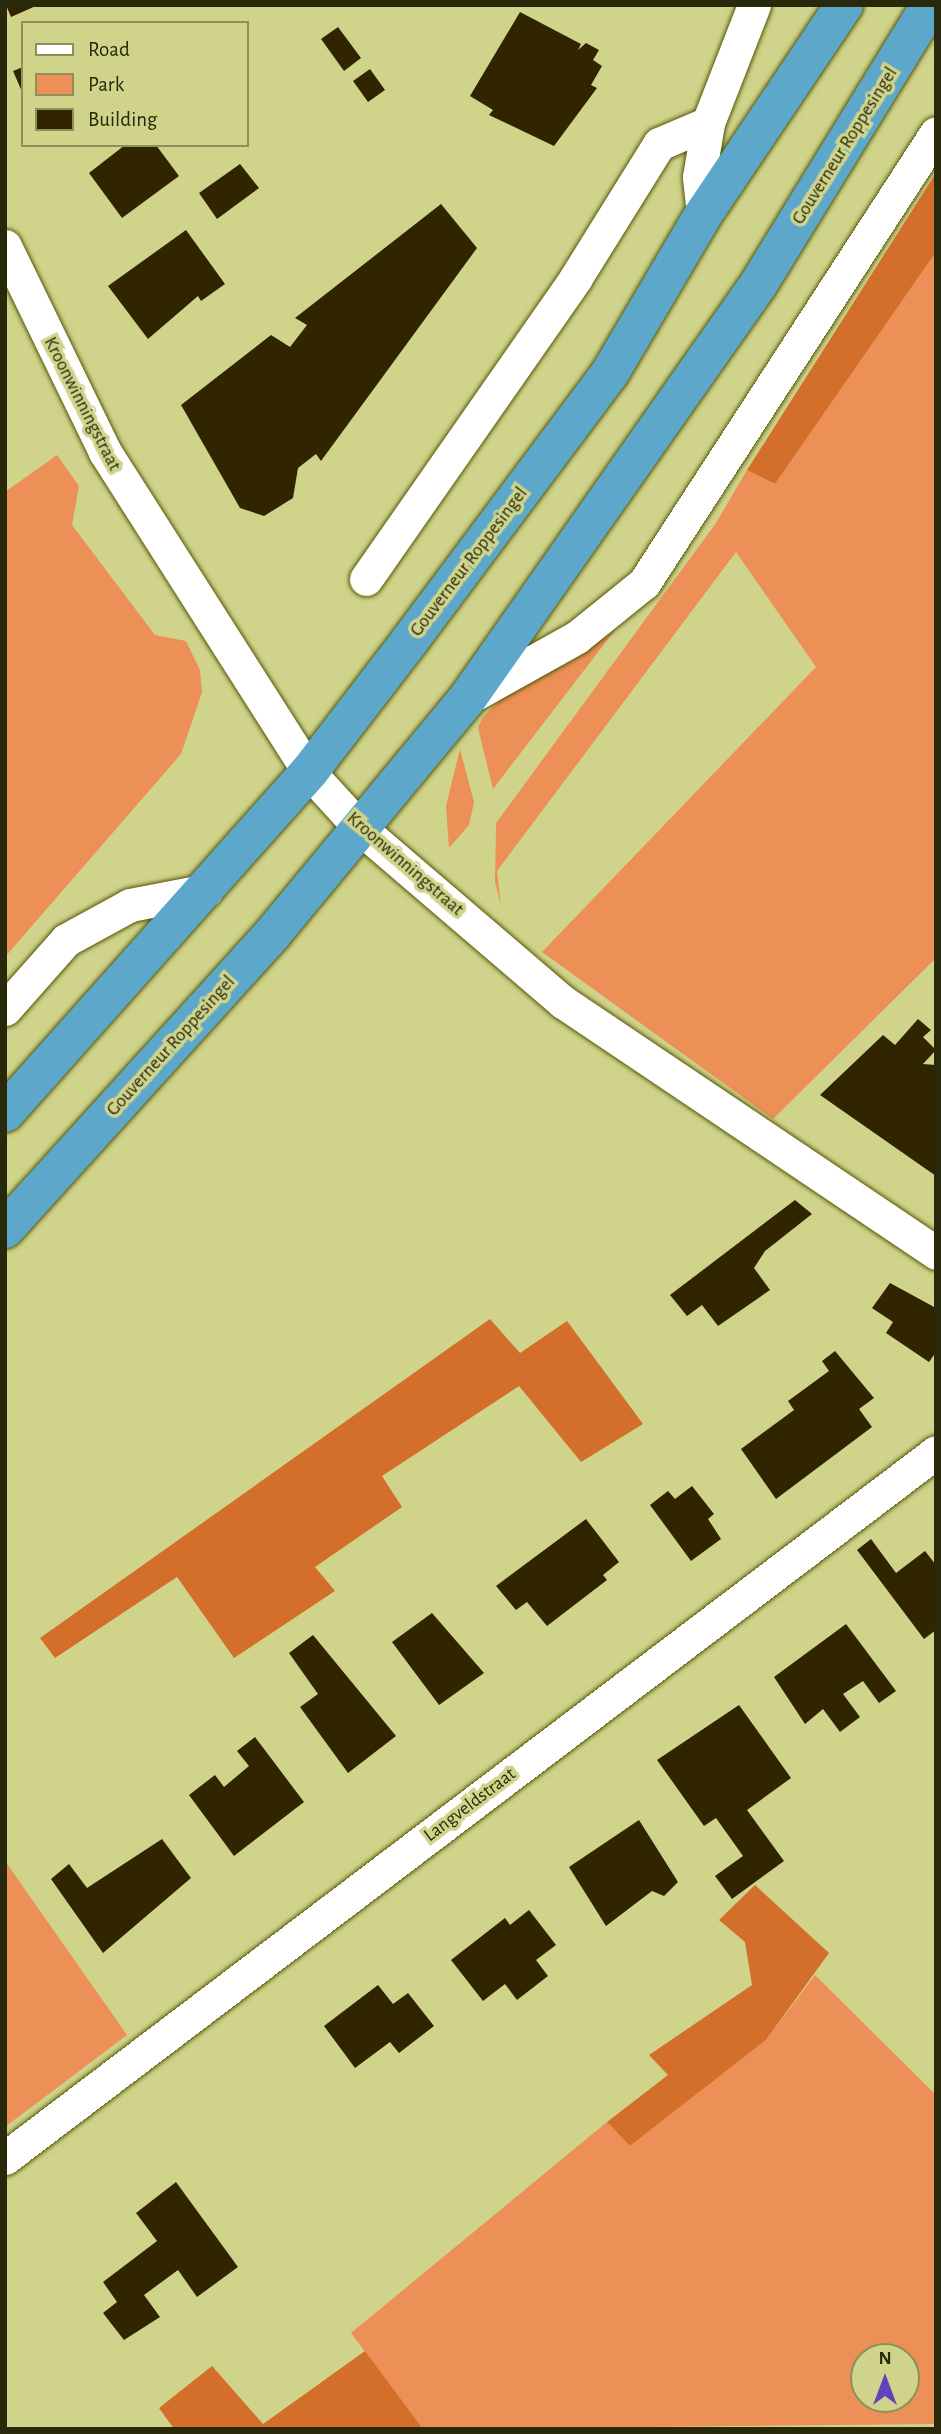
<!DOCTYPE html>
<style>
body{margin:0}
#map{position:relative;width:941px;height:2434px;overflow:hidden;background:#d0d48b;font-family:"Alegreya Sans",sans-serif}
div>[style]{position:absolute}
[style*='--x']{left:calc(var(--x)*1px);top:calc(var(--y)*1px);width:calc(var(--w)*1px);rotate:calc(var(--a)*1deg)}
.green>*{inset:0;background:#ed9057}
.forest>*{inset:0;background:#d36f2b}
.building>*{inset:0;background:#312500}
.roads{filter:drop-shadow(0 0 2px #555604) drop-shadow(0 0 2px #555604)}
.street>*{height:33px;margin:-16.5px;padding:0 16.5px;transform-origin:16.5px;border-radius:16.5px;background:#fff}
.highway>*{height:38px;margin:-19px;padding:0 19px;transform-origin:19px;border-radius:19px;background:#5ca7ca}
span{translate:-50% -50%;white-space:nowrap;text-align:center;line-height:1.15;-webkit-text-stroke:7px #d0d48b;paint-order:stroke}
.street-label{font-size:19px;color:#28290b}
.frame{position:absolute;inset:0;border:7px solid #28290b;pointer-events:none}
.legend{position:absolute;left:21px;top:21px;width:228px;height:126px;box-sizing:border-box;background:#d0d48b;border:2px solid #8d9058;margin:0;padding:9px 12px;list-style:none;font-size:21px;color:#28290b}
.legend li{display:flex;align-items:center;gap:14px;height:35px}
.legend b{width:35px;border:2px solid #8d9058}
.north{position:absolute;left:850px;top:2343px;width:70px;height:70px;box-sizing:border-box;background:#d0d48b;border:2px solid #8d9058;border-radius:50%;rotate:0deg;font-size:19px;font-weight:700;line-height:28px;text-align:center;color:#28290b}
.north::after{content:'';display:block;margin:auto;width:24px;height:32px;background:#6342bb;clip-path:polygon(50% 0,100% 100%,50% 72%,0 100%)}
</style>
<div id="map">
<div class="green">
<i style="clip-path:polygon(936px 252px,936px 958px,773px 1119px,542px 952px,816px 667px,736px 552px,497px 871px,501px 906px,495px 882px,496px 823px,716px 523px,747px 470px,775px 484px)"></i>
<i style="clip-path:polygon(57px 455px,79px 486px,72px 525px,155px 635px,186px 641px,200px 670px,202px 692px,181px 754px,5px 957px,5px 492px)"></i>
<i style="clip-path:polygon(615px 630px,493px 789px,478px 728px,482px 718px,510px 690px,573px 661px)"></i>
<i style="clip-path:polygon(460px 749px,474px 802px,469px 825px,449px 848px,446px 806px)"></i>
<i style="clip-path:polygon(5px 1861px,127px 2035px,5px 2127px)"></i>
<i style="clip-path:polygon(evenodd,815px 1975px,936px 2095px,936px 2424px,423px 2429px,351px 2333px,607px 2122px,630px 2146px,766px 2040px,815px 1975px,864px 2357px,906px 2357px,906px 2399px,864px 2399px,864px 2357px)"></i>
</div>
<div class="forest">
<i style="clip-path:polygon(936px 173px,936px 252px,775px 484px,747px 470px)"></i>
<i style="clip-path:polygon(490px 1319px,520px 1353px,567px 1321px,643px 1424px,581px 1462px,519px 1386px,382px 1476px,402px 1507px,315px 1567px,335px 1591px,234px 1658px,177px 1577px,55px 1658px,40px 1638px)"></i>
<i style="clip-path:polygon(755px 1885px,829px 1953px,766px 2040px,630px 2146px,607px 2122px,668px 2075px,649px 2055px,752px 1985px,745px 1942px,719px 1920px)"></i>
<i style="clip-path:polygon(365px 2351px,423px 2429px,174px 2429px,159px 2408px,212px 2366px,263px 2424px)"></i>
</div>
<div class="building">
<i style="clip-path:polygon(6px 5px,38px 5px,11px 17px)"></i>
<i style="clip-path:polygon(520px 12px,581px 44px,578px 50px,586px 43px,599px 50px,593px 60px,602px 66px,591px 85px,597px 88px,554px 146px,489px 115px,493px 110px,470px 96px)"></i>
<i style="clip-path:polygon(338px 27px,361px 58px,344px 71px,321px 39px)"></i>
<i style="clip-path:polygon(23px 67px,23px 94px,13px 71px)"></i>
<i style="clip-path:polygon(370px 69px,385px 90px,368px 102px,353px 81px)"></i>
<i style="clip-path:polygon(125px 145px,156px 145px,179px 176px,122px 218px,89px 173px)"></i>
<i style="clip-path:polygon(240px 164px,259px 188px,217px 219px,199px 193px)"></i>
<i style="clip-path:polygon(441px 204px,477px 248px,321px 461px,316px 454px,298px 468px,293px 498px,264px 516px,240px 508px,181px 405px,271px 335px,290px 347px,307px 325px,295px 318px)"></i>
<i style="clip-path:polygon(186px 230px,225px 284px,201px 301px,198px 296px,148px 339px,108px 286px)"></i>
<i style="clip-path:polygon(918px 1019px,931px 1030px,923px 1037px,936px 1050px,923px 1064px,936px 1065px,936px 1176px,820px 1095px,883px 1035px,895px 1045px)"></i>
<i style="clip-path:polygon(795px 1200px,812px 1214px,765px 1251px,754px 1268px,770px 1290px,718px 1326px,702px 1305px,687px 1316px,670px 1295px)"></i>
<i style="clip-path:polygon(890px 1283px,936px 1308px,936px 1352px,929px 1362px,886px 1333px,893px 1322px,872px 1308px)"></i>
<i style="clip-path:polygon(835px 1351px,874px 1398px,859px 1409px,872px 1427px,776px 1499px,741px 1449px,794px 1410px,788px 1401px,829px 1371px,822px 1361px)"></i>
<i style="clip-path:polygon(692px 1486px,714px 1514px,708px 1519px,721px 1539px,691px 1561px,650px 1505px,668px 1491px,675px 1499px)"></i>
<i style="clip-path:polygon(586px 1519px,619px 1562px,603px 1575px,607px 1580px,547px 1626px,527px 1602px,516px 1610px,496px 1586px)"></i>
<i style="clip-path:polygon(871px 1539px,896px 1573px,925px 1551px,936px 1565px,936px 1630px,924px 1639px,857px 1550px)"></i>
<i style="clip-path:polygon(432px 1613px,484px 1673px,439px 1705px,392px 1642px)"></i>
<i style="clip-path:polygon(846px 1624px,896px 1691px,879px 1703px,863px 1681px,843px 1694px,860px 1717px,840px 1732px,823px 1709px,805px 1724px,774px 1677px)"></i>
<i style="clip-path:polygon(313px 1635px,396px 1736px,348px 1773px,300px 1707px,318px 1694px,289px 1653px)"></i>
<i style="clip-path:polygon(739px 1705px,791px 1778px,747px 1810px,784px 1861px,732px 1899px,715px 1876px,743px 1856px,716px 1818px,704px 1826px,657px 1760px)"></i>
<i style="clip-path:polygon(255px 1737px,304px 1802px,234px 1856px,189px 1795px,215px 1775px,224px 1787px,249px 1766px,237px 1751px)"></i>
<i style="clip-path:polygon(639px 1820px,678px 1882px,664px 1896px,652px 1891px,606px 1926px,569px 1867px)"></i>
<i style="clip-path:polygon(162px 1839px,191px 1878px,103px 1953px,51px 1879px,69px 1864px,87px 1888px)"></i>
<i style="clip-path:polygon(529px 1910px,556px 1945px,536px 1960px,548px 1976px,517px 2000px,505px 1984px,483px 2001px,451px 1960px,505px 1918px,510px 1925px)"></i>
<i style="clip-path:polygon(378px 1985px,393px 2004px,408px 1993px,434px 2026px,399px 2053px,390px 2042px,355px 2068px,324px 2026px)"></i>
<i style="clip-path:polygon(176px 2182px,238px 2267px,197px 2297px,178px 2270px,144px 2295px,160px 2317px,124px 2340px,103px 2313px,117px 2302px,103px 2282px,157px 2241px,136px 2213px)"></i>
</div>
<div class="roads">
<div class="street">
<i style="--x:703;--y:215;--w:38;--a:-96"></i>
<i style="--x:699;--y:177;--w:55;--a:-80.5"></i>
<i style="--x:708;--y:123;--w:127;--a:-68.7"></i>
<i style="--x:5;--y:246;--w:229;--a:64.1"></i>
<i style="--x:105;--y:452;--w:379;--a:57.5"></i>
<i style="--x:309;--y:772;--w:77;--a:47.6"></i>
<i style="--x:361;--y:829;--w:266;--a:40.6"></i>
<i style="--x:563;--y:1002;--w:450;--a:33.9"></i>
<i style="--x:366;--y:579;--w:366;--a:-55.1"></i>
<i style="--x:575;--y:279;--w:159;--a:-58.1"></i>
<i style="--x:659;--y:144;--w:53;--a:-23.2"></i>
<i style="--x:468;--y:698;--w:125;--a:-29.2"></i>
<i style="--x:577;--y:637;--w:86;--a:-38.9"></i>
<i style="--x:644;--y:583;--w:536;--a:-57.02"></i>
<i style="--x:5;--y:1009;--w:92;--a:-48.5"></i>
<i style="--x:66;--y:940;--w:73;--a:-28.7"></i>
<i style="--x:130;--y:905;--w:78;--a:-11"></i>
<i style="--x:5;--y:2158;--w:1168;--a:-37.17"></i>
</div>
<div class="highway">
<i style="--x:5;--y:1113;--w:457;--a:-48.3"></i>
<i style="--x:309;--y:772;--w:168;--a:-52.5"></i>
<i style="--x:411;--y:639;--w:332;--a:-53.2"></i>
<i style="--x:610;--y:373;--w:183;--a:-59.5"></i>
<i style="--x:703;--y:215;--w:253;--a:-56.1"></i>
<i style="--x:5;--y:1229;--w:401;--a:-47.8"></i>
<i style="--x:274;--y:932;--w:303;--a:-50.4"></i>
<i style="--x:467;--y:699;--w:506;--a:-54.9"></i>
<i style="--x:758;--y:285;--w:329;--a:-58.4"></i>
</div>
</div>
<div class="street-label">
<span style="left:845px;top:146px;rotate:-58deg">Gouverneur Roppesingel</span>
<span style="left:82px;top:404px;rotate:63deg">Kroonwinningstraat</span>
<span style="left:469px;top:562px;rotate:-53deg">Gouverneur Roppesingel</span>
<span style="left:405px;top:864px;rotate:41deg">Kroonwinningstraat</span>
<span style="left:171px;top:1046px;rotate:-48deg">Gouverneur Roppesingel</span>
<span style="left:470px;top:1805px;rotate:-37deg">Langveldstraat</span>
</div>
<div class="frame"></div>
<ul class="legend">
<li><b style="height:9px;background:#fff"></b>Road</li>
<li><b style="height:19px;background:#ed9057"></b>Park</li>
<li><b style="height:19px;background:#312500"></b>Building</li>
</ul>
<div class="north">N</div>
</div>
